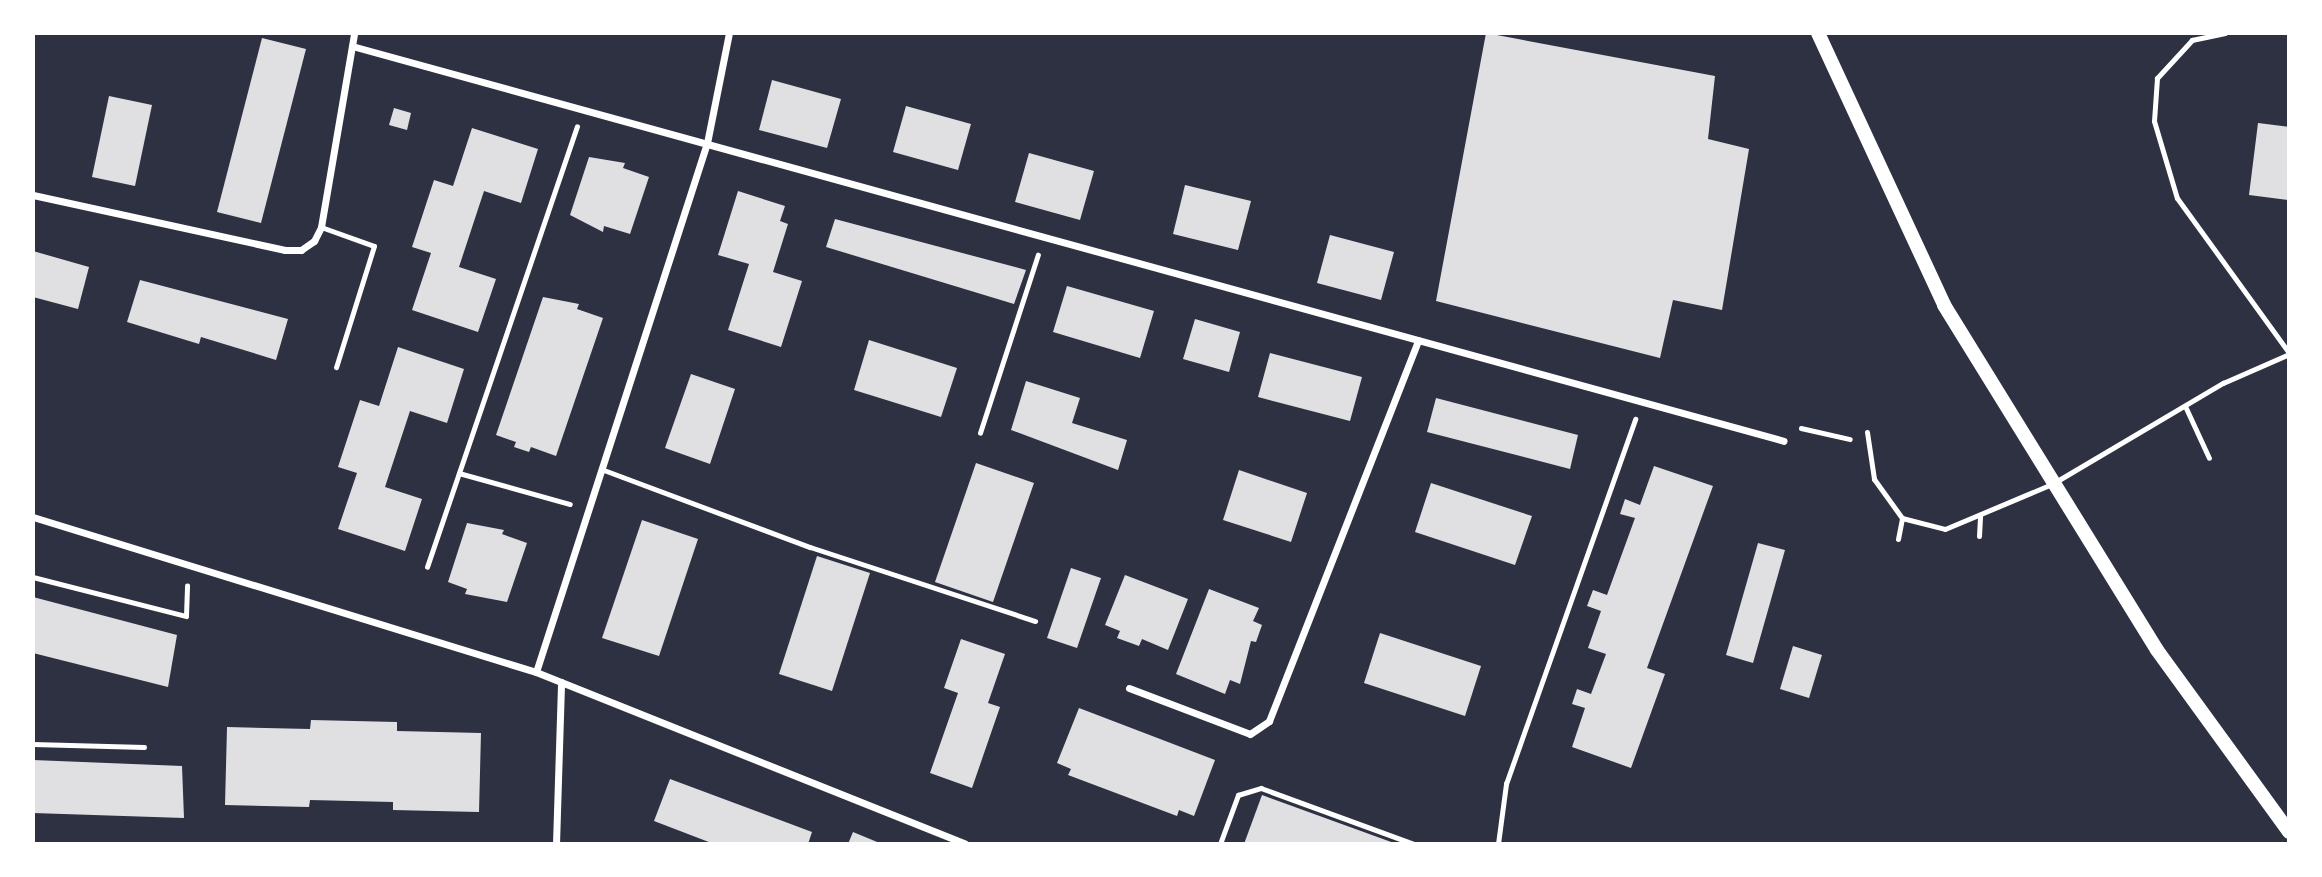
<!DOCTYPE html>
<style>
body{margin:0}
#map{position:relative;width:2322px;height:877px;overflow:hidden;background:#2d3142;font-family:"Noto Sans",sans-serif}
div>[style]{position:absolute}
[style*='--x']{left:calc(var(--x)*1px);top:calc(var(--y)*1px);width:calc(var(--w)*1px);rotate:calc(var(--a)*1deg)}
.building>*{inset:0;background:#e0e0e3}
.path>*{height:4.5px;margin:-2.25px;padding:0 2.25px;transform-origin:2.25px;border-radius:2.25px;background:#fff}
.service>*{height:5px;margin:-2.5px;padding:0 2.5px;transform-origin:2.5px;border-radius:2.5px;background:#fff}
.minor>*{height:7px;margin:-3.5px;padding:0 3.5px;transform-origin:3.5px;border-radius:3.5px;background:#fff}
.secondary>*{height:14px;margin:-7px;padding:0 7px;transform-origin:7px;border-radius:7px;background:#fff}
span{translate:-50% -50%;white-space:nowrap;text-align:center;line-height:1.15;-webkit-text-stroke:6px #fff;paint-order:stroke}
.frame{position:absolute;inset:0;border:35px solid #fff;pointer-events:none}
</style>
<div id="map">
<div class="building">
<i style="clip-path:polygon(1486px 33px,1715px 76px,1708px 139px,1749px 149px,1722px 310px,1673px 300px,1660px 358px,1436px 301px)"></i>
<i style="clip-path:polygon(262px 38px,306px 49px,261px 223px,217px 212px)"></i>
<i style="clip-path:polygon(772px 80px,841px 99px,827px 148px,759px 130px)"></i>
<i style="clip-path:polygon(109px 96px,152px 105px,135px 186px,92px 177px)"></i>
<i style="clip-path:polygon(906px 106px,971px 124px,958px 170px,893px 152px)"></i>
<i style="clip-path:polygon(394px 108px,411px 113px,407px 130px,389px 125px)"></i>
<i style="clip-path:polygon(2258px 123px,2289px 127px,2289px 200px,2249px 195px)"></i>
<i style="clip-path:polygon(472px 128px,538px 149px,521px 203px,484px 191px,459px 267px,496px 279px,478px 332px,412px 310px,431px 253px,412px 247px,434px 180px,453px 186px)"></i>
<i style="clip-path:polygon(1029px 153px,1094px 171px,1080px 220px,1015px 202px)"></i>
<i style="clip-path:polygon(589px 157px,625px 163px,623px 168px,649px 177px,630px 234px,604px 226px,603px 232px,570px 215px)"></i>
<i style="clip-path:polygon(1185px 185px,1251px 201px,1238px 250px,1173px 234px)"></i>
<i style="clip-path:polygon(738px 191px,785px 206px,780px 221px,788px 224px,773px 272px,802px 281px,781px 347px,728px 330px,749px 264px,718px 255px)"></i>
<i style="clip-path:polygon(835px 219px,1026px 270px,1014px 304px,826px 247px)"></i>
<i style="clip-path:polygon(1330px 235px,1394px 252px,1381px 300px,1317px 283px)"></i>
<i style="clip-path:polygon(33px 251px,89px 267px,78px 309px,33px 297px)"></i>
<i style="clip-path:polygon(140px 280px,288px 319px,276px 360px,201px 337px,199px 344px,127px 322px)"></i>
<i style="clip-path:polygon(1067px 286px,1154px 311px,1140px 358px,1053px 332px)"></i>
<i style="clip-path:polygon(543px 297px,579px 304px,577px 309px,603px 318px,556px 456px,531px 447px,529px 452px,514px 447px,516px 442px,496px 435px)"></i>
<i style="clip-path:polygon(1195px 319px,1240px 332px,1229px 372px,1183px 359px)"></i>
<i style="clip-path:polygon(869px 340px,957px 368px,941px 417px,854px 390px)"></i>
<i style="clip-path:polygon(398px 347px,464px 369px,447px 423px,410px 411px,385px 487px,422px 499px,405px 551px,338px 529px,357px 473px,338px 467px,360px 400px,379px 406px)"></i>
<i style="clip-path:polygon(1270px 353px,1362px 377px,1350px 421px,1258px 397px)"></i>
<i style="clip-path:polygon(691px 374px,735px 389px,710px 464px,665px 448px)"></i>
<i style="clip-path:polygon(1026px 381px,1080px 398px,1072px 423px,1127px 440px,1118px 470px,1011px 430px)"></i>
<i style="clip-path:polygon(1436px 398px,1578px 435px,1570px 469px,1427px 432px)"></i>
<i style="clip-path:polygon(976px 463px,1034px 483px,993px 602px,935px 582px)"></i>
<i style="clip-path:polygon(1654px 466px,1713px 486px,1647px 668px,1665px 674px,1631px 768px,1572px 747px,1585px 708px,1572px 704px,1577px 689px,1591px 694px,1606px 654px,1588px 648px,1601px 611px,1587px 606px,1593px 590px,1607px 595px,1635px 518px,1620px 514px,1625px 499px,1640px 505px)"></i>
<i style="clip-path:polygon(1239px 470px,1307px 493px,1291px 542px,1223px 520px)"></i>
<i style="clip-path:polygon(1431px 483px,1532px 516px,1515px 565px,1415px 532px)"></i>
<i style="clip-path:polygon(642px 520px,698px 539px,659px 656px,602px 638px)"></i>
<i style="clip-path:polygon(467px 523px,504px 530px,502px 534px,527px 543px,507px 602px,465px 594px,467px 589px,448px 582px)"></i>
<i style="clip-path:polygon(1758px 543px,1785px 550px,1753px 663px,1726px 655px)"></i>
<i style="clip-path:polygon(817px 556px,870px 573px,832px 691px,779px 674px)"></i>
<i style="clip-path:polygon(1071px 568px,1101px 578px,1077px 648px,1047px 638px)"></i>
<i style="clip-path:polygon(1125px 575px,1188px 599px,1168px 650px,1142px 639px,1139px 646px,1117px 638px,1120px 631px,1105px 625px)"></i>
<i style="clip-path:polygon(1209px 589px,1259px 608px,1253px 621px,1262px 625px,1256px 642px,1251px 641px,1240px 684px,1230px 680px,1225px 694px,1176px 674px)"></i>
<i style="clip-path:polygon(33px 597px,177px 635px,168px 687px,33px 653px)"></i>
<i style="clip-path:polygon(1380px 633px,1481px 666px,1465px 716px,1364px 683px)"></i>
<i style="clip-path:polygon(961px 639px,1005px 654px,988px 703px,1000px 707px,972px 788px,930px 773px,958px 693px,944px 688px)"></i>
<i style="clip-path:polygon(1793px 646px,1822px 655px,1809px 698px,1780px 689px)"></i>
<i style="clip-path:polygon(1079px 708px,1215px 760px,1194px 816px,1179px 810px,1177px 816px,1068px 775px,1071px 769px,1057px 763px)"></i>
<i style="clip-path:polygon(311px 720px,397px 722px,397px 731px,481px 733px,479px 812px,393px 810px,393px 802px,310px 800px,309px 807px,225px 805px,227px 727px,310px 729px)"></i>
<i style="clip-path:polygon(33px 760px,182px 766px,184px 818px,33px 813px)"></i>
<i style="clip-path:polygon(670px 779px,812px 832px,808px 844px,714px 844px,654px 821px)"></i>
<i style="clip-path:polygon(1262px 795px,1394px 843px,1394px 844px,1244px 844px)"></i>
<i style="clip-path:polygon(853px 832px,882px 844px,848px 844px)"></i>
</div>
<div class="path">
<i style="--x:1801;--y:428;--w:50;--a:12.7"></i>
<i style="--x:980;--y:433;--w:187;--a:-72"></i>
<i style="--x:459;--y:473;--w:115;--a:15.6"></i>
<i style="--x:427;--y:567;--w:465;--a:-71.2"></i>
<i style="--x:33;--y:577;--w:158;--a:14.3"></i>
<i style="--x:186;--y:616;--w:30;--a:-88"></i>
<i style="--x:33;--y:744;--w:111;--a:1.5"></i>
<i style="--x:1220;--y:844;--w:52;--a:-69.8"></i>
<i style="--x:1238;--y:795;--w:24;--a:-17"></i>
<i style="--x:1261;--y:788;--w:163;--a:20.1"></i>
<i style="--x:1498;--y:844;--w:61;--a:-82.4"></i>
<i style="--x:1506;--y:784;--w:387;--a:-70.5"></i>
</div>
<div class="service">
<i style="--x:2225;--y:33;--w:34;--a:168"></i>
<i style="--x:2192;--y:40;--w:52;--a:132.6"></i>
<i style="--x:2157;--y:78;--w:43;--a:94"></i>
<i style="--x:2154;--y:121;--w:80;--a:73.4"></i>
<i style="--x:2177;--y:198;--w:191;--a:54.1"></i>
<i style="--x:321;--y:227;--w:56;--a:19.7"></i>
<i style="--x:374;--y:246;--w:127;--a:107.4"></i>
<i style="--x:2185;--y:406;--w:57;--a:65.2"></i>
<i style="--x:1867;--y:432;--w:48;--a:81.5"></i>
<i style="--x:1874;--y:479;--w:48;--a:54.3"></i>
<i style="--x:1902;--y:518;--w:44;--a:14.3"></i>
<i style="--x:1945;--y:529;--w:116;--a:-22.8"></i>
<i style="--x:2052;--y:484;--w:199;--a:-30.6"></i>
<i style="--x:2223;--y:383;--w:72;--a:-23.7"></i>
<i style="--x:601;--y:469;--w:223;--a:20.5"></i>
<i style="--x:810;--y:547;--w:237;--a:18.2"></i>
<i style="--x:1979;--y:536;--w:21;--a:-87"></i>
<i style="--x:1898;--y:539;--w:21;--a:-79"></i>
</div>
<div class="minor">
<i style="--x:352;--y:46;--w:1485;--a:15.42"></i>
<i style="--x:33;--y:195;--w:258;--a:12.3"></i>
<i style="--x:285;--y:250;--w:16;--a:0"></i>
<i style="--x:301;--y:250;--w:16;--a:-35"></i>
<i style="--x:314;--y:241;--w:16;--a:-63"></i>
<i style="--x:321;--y:227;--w:197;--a:-80.3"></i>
<i style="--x:33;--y:517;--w:526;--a:17.13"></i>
<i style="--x:536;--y:672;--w:462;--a:21.8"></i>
<i style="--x:536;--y:672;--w:556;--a:-72.09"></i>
<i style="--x:707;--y:143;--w:112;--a:-78.7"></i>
<i style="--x:1129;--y:688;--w:129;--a:20.8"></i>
<i style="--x:1250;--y:734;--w:23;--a:-34"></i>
<i style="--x:1269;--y:721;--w:409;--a:-68.6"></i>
<i style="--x:556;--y:844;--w:162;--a:-88.2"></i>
</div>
<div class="secondary">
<i style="--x:1818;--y:33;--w:300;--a:65.1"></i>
<i style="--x:1944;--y:305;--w:405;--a:58.3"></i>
<i style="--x:2157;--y:650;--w:225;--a:54"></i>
</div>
<div class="frame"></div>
</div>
